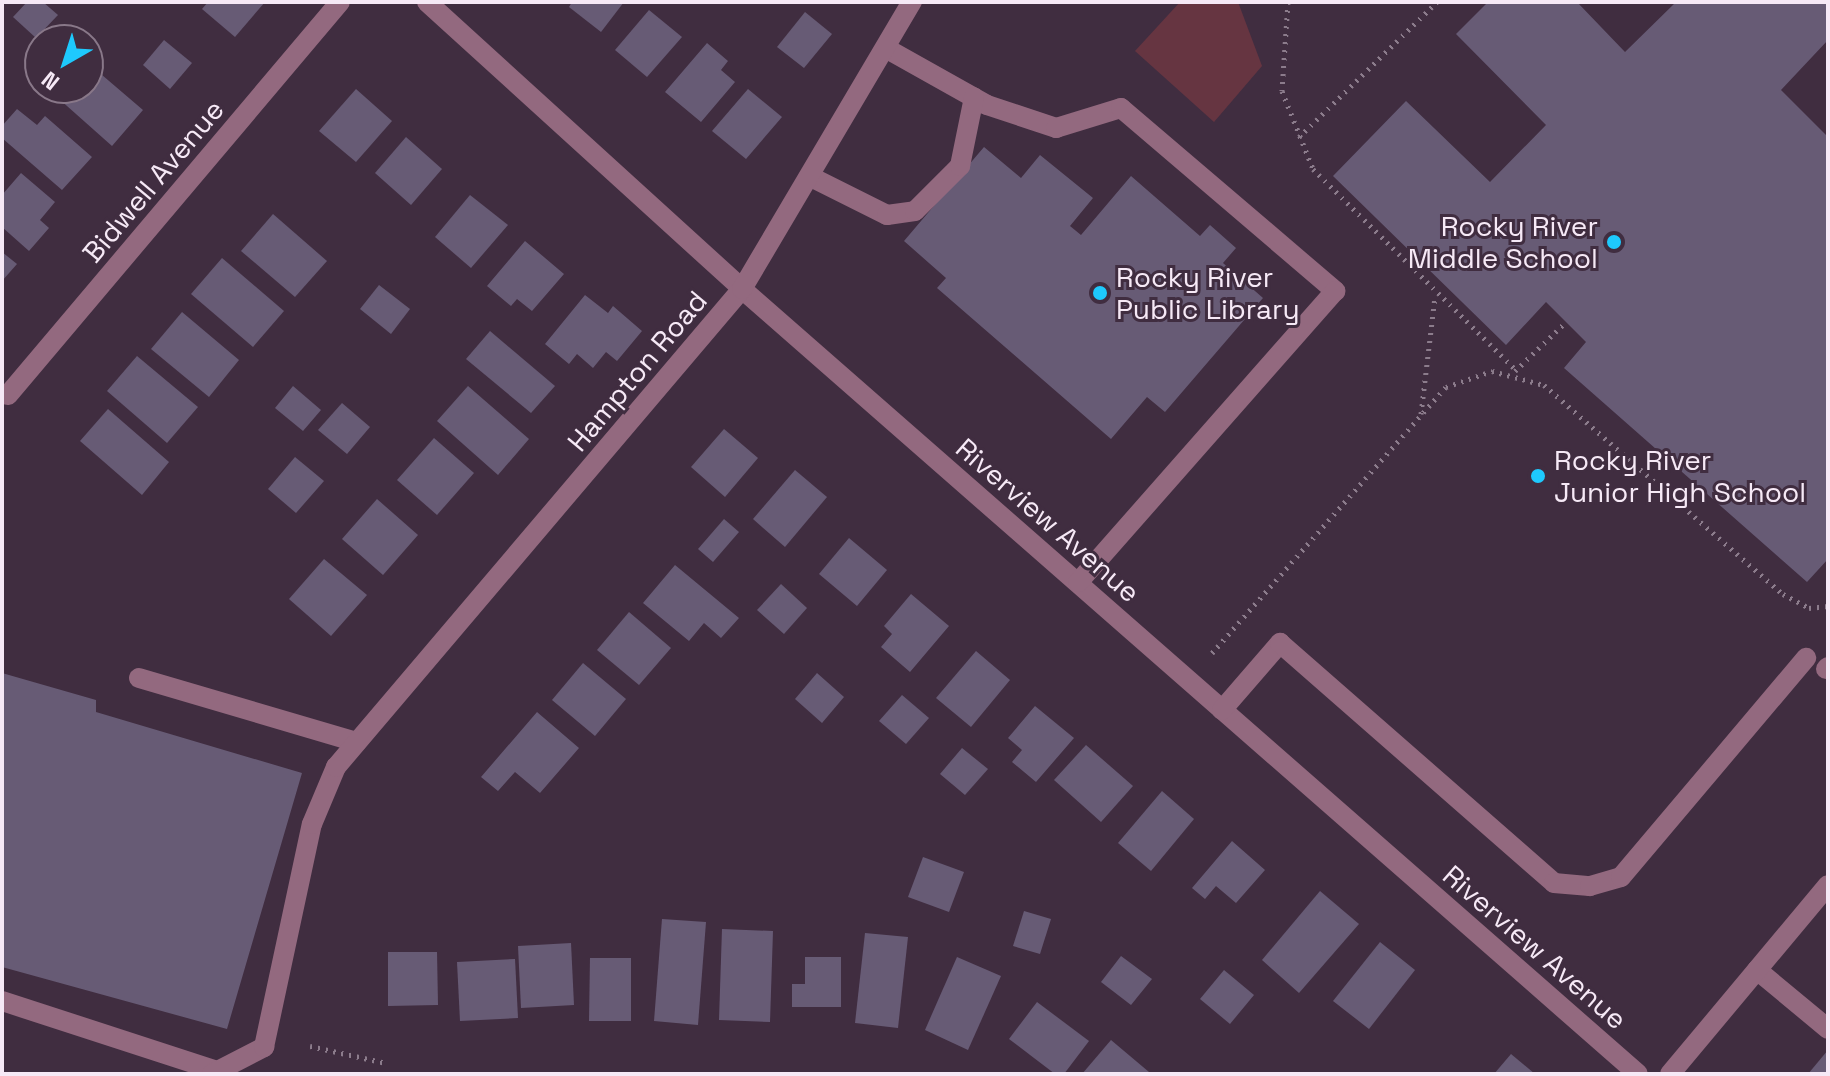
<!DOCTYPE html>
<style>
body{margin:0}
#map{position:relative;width:1830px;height:1076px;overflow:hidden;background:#402d40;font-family:"Space Grotesk",sans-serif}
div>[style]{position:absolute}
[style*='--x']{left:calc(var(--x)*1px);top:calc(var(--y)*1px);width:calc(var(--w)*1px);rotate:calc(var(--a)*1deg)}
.green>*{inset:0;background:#663541}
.building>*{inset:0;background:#675b75}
.path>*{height:5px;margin-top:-2.5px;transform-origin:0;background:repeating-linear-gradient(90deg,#8c7c8c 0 2px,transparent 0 8px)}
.minor>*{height:20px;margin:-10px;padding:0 10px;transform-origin:10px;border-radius:10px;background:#93697f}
.dots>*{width:22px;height:22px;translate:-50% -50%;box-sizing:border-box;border:4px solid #402d40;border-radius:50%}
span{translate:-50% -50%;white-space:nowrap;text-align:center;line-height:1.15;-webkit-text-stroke:6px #402d40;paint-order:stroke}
.street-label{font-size:28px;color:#f6e9f6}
.poi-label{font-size:28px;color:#f6e9f6}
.right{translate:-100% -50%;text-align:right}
.left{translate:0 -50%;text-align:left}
.frame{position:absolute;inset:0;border:4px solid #f6e9f6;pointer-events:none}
.north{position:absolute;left:24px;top:24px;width:80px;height:80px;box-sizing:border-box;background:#402d40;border:2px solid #897889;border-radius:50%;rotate:219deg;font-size:22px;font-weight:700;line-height:32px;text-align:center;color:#f6e9f6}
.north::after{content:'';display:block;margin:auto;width:28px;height:36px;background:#1ec9fd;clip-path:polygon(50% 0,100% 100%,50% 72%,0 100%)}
</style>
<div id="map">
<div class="green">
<i style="clip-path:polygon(1180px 2px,1238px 2px,1262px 66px,1214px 122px,1135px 51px)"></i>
</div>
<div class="building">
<i style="clip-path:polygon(27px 2px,43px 2px,58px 15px,36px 38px,13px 17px)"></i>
<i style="clip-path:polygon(208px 2px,265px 2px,235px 37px,202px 9px)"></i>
<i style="clip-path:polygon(572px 2px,624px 2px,601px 32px,569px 7px)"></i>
<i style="clip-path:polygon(1488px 2px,1577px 2px,1625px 52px,1676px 2px,1828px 2px,1828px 40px,1781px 90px,1828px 137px,1828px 559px,1807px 582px,1564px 368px,1586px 342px,1546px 302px,1506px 345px,1333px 176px,1406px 101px,1490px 182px,1546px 125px,1456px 34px)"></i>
<i style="clip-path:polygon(649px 10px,682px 37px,647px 77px,615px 50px)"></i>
<i style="clip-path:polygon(805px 12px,832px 34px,804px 68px,777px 47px)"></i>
<i style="clip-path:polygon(164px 40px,192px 63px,170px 89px,143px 65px)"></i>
<i style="clip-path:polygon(707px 43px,728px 61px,721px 70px,735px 82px,701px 122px,665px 92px)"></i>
<i style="clip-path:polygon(88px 63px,143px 110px,112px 146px,58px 98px,66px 88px,88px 88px)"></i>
<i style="clip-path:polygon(356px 89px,392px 121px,356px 162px,319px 131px)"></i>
<i style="clip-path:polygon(748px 89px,782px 117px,746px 159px,712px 131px)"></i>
<i style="clip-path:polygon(17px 109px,37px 125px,45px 116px,92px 157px,62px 190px,2px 138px,2px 126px)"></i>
<i style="clip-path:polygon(406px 137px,442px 169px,411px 205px,375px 173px)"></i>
<i style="clip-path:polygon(984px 147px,1021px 178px,1040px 155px,1093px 198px,1070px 226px,1081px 235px,1131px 176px,1200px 236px,1210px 225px,1236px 248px,1223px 263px,1263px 298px,1165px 412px,1147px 397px,1111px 439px,937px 288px,946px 278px,904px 241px)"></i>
<i style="clip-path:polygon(21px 173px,55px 202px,40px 220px,49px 228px,29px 251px,2px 227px,2px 195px)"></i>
<i style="clip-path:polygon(470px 195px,508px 225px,471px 268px,435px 237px)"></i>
<i style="clip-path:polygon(273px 214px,327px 261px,295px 297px,241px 251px)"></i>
<i style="clip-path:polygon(525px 241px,564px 274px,532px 311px,517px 299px,511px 306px,487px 286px)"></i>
<i style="clip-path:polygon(2px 252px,17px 264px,2px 281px)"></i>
<i style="clip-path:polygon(222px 258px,284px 311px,253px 347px,191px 294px)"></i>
<i style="clip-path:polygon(379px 285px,410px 309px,391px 334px,360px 309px)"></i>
<i style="clip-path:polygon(585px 295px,608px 313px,613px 306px,642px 331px,617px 361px,606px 352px,593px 368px,577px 354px,569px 364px,545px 344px)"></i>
<i style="clip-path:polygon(182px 312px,239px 360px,209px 397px,151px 349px)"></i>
<i style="clip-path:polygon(490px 331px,555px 386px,531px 413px,466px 359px)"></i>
<i style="clip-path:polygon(137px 356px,198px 407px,167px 443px,107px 391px)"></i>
<i style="clip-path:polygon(293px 386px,321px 410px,303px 431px,275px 408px)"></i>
<i style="clip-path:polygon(468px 386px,529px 439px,498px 475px,437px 421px)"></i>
<i style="clip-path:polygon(342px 403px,370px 427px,347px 454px,318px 430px)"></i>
<i style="clip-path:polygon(108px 409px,169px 462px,142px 495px,80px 441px)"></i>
<i style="clip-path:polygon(724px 429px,758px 458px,725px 497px,691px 467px)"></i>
<i style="clip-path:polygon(434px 438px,474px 473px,437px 515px,397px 480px)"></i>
<i style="clip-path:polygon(295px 457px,324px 481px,296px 513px,268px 489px)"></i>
<i style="clip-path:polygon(795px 470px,827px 497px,785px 547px,753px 519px)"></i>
<i style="clip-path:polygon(377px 499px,418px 535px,383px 575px,342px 539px)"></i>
<i style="clip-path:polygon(724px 519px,739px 532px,713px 562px,698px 549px)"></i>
<i style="clip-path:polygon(849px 538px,887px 570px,857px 606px,819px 574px)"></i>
<i style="clip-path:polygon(324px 559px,367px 595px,331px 636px,289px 599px)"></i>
<i style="clip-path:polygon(675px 565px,739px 618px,721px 638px,704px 623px,689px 641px,643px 603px)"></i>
<i style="clip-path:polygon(781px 584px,807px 608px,784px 634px,757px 610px)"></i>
<i style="clip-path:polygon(911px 594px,949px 626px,910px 672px,881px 647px,892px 634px,884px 626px)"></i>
<i style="clip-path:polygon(629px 612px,671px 648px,639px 685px,597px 650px)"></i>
<i style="clip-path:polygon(976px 651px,1010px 680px,971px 727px,936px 698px)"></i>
<i style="clip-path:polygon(583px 663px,626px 699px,595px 736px,552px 700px)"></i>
<i style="clip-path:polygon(2px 673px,96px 700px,96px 712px,302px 773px,227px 1029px,2px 967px)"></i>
<i style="clip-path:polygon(817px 673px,844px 697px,822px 723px,795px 699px)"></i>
<i style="clip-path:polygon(902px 695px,929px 718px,906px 744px,879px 721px)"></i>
<i style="clip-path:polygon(1035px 706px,1074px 738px,1036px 782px,1012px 762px,1022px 750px,1008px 738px)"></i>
<i style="clip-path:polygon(537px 712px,579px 748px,540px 793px,515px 772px,498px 791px,481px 777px)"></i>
<i style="clip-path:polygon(1086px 745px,1133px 786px,1101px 822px,1054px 780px)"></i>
<i style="clip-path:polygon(962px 748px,988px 769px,965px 795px,940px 774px)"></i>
<i style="clip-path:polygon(1162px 791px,1194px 819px,1151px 871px,1118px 843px)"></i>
<i style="clip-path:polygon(1232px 841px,1265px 870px,1236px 903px,1216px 886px,1205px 899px,1192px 888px)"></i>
<i style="clip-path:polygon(923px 857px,964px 872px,949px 912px,908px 897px)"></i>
<i style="clip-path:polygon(1320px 891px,1359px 924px,1299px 993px,1262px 960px)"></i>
<i style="clip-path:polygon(1024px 911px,1051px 919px,1040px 954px,1013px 946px)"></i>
<i style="clip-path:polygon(662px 919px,706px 922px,698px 1025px,654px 1021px)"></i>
<i style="clip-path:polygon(722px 929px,773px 931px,770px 1022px,719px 1020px)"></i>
<i style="clip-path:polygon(865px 933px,908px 937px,898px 1028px,855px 1023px)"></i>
<i style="clip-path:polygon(1380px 942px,1415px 970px,1369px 1029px,1333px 1001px)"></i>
<i style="clip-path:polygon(571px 943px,574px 1005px,521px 1008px,518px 946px)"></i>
<i style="clip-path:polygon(388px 952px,437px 952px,438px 1005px,388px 1006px)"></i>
<i style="clip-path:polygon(1121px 956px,1152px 979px,1131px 1005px,1101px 982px)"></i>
<i style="clip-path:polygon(805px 957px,841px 957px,841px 1007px,792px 1007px,792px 984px,805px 984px)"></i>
<i style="clip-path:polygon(957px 957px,1001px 976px,968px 1050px,925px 1030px)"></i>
<i style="clip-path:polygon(590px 958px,631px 958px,631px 1021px,589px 1021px)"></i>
<i style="clip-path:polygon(515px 959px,518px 1018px,460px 1021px,457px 962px)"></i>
<i style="clip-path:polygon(1224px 970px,1254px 995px,1230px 1024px,1200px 999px)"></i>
<i style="clip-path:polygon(1037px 1002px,1089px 1041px,1064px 1074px,1055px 1074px,1009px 1039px)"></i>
<i style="clip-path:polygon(1111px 1040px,1149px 1072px,1147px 1074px,1082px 1074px)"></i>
<i style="clip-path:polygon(1828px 1050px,1828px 1074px,1808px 1074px)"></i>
<i style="clip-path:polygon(1511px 1054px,1535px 1074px,1494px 1074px)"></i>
</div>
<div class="path">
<i style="--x:1288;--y:2;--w:89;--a:93.9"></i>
<i style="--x:1282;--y:91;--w:84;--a:68.3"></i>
<i style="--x:1313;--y:169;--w:286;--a:44.7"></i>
<i style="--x:1299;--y:137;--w:193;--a:-44.4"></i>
<i style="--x:1515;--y:371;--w:71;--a:-43.9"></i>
<i style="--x:1421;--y:414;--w:118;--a:-83.2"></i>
<i style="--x:1212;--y:653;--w:354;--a:-48.7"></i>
<i style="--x:1446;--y:387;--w:49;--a:-19.2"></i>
<i style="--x:1492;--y:371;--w:54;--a:15.1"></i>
<i style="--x:1544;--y:385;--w:317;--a:41.2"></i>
<i style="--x:1783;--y:594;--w:30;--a:28"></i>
<i style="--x:1809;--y:608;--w:19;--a:-6"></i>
<i style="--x:310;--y:1046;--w:78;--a:12.6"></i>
</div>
<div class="minor">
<i style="--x:427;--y:2;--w:426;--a:42.3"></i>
<i style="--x:742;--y:289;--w:1191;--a:41.22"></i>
<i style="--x:889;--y:50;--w:112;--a:29.3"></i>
<i style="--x:987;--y:105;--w:73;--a:18.4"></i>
<i style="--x:1056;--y:128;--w:68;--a:-17.1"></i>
<i style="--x:1121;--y:108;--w:282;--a:40.5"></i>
<i style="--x:1335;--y:291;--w:388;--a:131.4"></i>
<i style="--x:811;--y:177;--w:85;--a:26.6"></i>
<i style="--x:887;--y:215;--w:28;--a:-8"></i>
<i style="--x:915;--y:211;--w:64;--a:-45"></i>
<i style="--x:960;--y:166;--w:70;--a:-78.5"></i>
<i style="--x:8;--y:395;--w:514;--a:-49.81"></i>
<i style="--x:1826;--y:669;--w:3;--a:-45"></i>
<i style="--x:139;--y:678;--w:227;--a:16.4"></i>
<i style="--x:1222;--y:710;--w:89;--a:-49.1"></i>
<i style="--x:1280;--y:643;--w:364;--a:41.2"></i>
<i style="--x:1554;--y:883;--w:36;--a:5"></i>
<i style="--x:1590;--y:886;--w:32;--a:-16"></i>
<i style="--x:1621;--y:877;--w:287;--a:-49.8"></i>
<i style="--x:1757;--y:970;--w:92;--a:39.7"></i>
<i style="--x:2;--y:1001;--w:223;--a:18"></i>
<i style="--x:212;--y:1074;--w:59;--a:-27.4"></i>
<i style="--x:264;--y:1047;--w:228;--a:-77.9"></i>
<i style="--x:312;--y:824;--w:62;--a:-67.2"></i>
<i style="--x:336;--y:767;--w:627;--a:-49.66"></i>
<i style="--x:742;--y:289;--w:334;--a:-59.4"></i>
<i style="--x:1670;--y:1074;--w:246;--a:-50.1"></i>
</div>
<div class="dots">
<i style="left:1614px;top:242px;background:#1ec9fd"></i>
<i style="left:1100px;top:293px;background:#1ec9fd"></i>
<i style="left:1538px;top:476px;background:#1ec9fd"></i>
</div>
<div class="street-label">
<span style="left:153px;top:181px;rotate:-50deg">Bidwell Avenue</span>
<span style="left:637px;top:371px;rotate:-50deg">Hampton Road</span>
<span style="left:1048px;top:520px;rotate:41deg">Riverview Avenue</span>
<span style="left:1535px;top:947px;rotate:41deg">Riverview Avenue</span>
</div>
<div class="poi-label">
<span class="right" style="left:1598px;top:242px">Rocky River<br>Middle School</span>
<span class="left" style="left:1116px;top:293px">Rocky River<br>Public Library</span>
<span class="left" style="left:1554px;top:476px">Rocky River<br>Junior High School</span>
</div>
<div class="frame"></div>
<div class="north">N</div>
</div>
